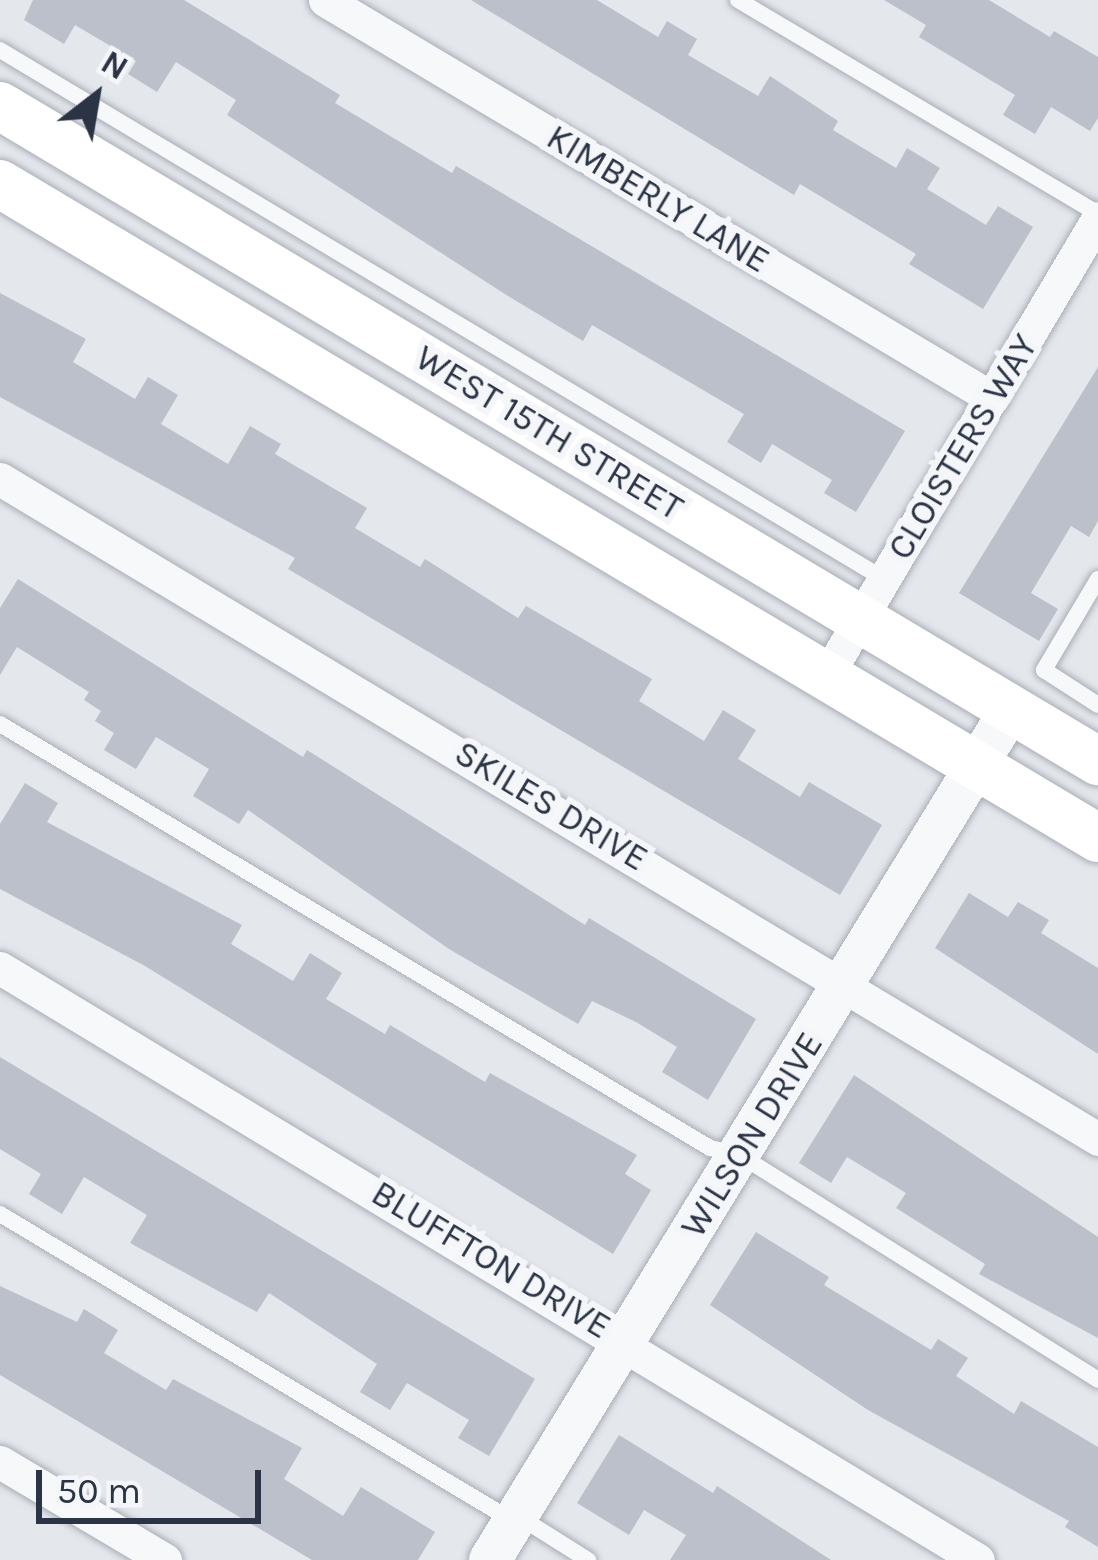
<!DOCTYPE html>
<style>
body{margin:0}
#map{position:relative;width:1098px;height:1560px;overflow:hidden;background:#e4e7ec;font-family:Karla,sans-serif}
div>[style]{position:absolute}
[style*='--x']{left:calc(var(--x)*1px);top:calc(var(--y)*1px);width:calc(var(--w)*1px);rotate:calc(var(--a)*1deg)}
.building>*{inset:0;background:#bbc0ca}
.roads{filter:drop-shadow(0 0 3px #a9aeb7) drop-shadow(0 0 3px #a9aeb7)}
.service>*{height:16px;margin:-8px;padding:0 8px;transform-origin:8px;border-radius:8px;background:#f7f8fa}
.minor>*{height:33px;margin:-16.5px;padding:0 16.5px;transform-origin:16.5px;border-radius:16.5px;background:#f7f8fa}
.tertiary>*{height:42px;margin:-21px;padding:0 21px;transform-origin:21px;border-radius:21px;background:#f7f8fa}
.secondary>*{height:48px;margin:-24px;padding:0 24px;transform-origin:24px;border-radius:24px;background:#fff}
span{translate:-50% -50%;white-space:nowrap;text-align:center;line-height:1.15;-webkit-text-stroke:12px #f4f6f9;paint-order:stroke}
.street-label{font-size:36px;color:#2b3445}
.north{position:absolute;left:36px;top:36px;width:120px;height:120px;-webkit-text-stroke:9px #f4f6f9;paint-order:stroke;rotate:31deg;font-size:33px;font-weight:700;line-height:48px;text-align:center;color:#2b3445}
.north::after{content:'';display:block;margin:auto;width:42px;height:54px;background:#2b3445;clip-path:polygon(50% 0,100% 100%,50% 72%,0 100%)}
.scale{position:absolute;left:36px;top:1470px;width:225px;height:54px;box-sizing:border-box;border:6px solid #2b3445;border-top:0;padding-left:15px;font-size:36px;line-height:42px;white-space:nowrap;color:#2b3445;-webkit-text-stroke:9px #f4f6f9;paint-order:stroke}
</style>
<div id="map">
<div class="building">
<i style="clip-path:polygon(33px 0,184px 0,340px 95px,335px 103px,452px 173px,456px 166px,905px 431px,856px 512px,824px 493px,832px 480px,772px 444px,761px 463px,727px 442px,744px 414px,592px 325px,583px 341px,508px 296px,227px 115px,236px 100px,176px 62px,157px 92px,128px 74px,136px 61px,75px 25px,64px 44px,24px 20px)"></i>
<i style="clip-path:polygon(471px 0,597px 0,658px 37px,667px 21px,697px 39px,688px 55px,758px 96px,770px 76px,838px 121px,833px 130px,896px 168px,907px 148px,940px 168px,927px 189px,986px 225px,998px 206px,1033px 227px,983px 309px,909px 264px,916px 254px,800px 184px,794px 195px)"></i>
<i style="clip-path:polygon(884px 0,989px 0,1050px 37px,1054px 31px,1098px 57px,1098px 118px,1090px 131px,1051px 107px,1035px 134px,1003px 115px,1015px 95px,919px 37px,926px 25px)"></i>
<i style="clip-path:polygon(0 293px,86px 339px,73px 362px,135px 399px,148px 377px,178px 395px,161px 424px,228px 464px,250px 426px,281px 444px,275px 454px,367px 508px,355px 528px,420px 567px,425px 559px,518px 618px,526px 606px,652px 679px,639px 701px,704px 741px,723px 710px,756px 730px,738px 759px,800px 797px,809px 782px,882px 825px,840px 895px,288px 569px,295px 558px,0 397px)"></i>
<i style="clip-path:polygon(1098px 367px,1098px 521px,1089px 537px,1071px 526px,1031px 593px,1058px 609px,1039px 641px,959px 593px)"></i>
<i style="clip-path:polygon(18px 579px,303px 757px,307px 750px,585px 925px,589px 918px,756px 1019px,708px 1100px,662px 1072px,677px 1047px,636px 1022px,592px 1001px,578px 1024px,449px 949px,248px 810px,239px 824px,193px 796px,209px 769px,156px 737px,136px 769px,104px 750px,114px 733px,95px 721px,101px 711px,84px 700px,89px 692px,17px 647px,0 675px,0 608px)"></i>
<i style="clip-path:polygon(25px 783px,58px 803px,47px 822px,242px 925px,231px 944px,293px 981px,310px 953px,342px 973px,326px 999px,385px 1034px,390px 1025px,485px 1082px,490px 1073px,637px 1155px,625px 1174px,651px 1190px,613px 1254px,145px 966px,0 889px,0 824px)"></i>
<i style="clip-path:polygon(969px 893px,1008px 917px,1018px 902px,1049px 920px,1041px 933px,1098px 968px,1098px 1054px,935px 948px)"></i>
<i style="clip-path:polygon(0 1057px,535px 1379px,489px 1456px,458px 1438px,469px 1420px,407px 1383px,390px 1410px,360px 1392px,377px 1364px,269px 1293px,257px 1312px,130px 1243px,147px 1215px,84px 1177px,62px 1214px,29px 1194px,41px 1174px,0 1149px)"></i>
<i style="clip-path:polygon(854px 1075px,1098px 1237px,1098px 1338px,979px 1274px,985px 1264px,896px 1208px,906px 1193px,847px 1157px,831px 1183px,799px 1163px)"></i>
<i style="clip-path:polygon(756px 1232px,829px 1277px,824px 1285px,931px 1350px,938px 1339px,968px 1358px,956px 1376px,1014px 1414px,1021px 1401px,1098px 1447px,1098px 1547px,1065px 1527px,1069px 1521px,868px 1410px,710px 1305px)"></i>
<i style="clip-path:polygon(0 1286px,77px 1322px,84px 1309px,118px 1330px,104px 1353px,166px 1390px,173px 1379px,302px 1448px,284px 1479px,343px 1516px,361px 1487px,435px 1532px,418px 1560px,312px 1560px,0 1375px)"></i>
<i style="clip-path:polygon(619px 1435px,713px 1493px,717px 1486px,831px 1560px,670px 1560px,686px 1535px,644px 1510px,629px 1535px,577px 1503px)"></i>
</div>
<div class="roads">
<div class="service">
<i style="--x:738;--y:0;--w:419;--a:30.7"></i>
<i style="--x:0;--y:50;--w:1030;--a:30.9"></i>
<i style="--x:1098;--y:579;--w:106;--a:120.7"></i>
<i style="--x:1044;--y:670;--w:64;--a:32.9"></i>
<i style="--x:0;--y:724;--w:827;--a:30.84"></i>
<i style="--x:710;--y:1148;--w:29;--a:12"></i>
<i style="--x:738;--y:1154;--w:425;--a:32.1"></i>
<i style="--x:0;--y:1214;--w:598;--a:30.9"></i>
<i style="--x:518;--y:1516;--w:83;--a:32.2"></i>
</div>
<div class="minor">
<i style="--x:325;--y:0;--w:777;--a:30.82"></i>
<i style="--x:0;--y:479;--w:1281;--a:31.01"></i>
<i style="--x:827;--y:675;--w:531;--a:-59.33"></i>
<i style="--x:0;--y:968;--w:1143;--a:31.19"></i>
<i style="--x:0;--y:1462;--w:192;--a:30.7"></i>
</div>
<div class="tertiary">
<i style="--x:490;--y:1560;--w:998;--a:-58.52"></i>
</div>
<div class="secondary">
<i style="--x:0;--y:106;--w:1279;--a:30.82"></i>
<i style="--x:0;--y:184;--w:1278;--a:30.78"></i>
</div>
</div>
<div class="street-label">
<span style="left:658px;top:199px;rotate:31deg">KIMBERLY LANE</span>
<span style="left:549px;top:433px;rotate:31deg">WEST 15TH STREET</span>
<span style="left:963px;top:447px;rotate:-59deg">CLOISTERS WAY</span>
<span style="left:551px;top:806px;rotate:31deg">SKILES DRIVE</span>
<span style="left:752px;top:1135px;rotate:-58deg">WILSON DRIVE</span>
<span style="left:491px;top:1260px;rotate:31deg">BLUFFTON DRIVE</span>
</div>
<div class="north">N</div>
<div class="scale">50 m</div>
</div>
